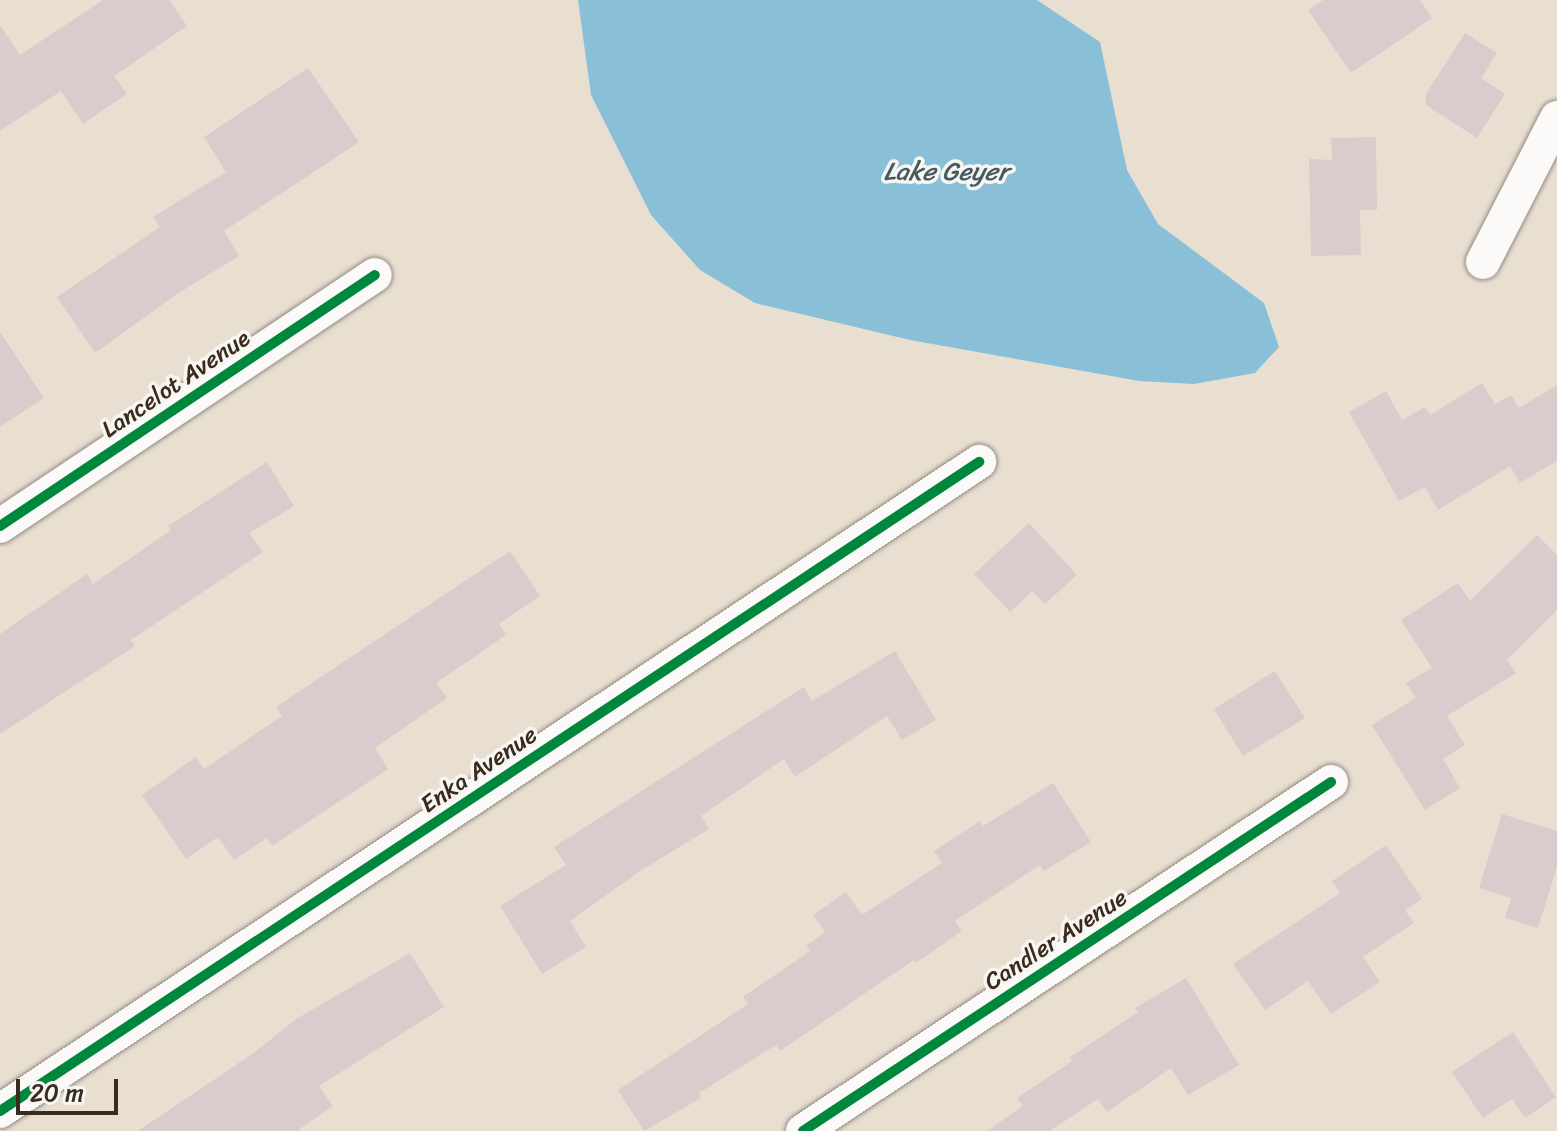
<!DOCTYPE html>
<style>
body{margin:0}
#map{position:relative;width:1557px;height:1131px;overflow:hidden;background:#e9dfd1;font-family:Sriracha,sans-serif}
div>[style]{position:absolute}
[style*='--x']{left:calc(var(--x)*1px);top:calc(var(--y)*1px);width:calc(var(--w)*1px);rotate:calc(var(--a)*1deg)}
.water>*{inset:0;background:#89c0d8}
.building>*{inset:0;background:#d9cccd}
.roads{filter:drop-shadow(0 0 2px #938b82) drop-shadow(0 0 2px #938b82)}
.minor>*{height:34px;margin:-17px;padding:0 17px;transform-origin:17px;border-radius:17px;background:#fcfaf8}
.cycleway>*{height:10px;margin:-5px;padding:0 5px;transform-origin:5px;border-radius:5px;background:#00873e}
span{translate:-50% -50%;white-space:nowrap;text-align:center;line-height:1.15;-webkit-text-stroke:7px #f6f6f2;paint-order:stroke}
.street-label{font-size:24px;color:#3b2a1e}
.water-label{font-size:26px;color:#485a60;font-style:italic}
.scale{position:absolute;left:16px;top:1079px;width:102px;height:36px;box-sizing:border-box;border:4px solid #3b2a1e;border-top:0;padding-left:10px;font-size:24px;line-height:28px;white-space:nowrap;color:#3b2a1e;-webkit-text-stroke:6px #f6f6f2;paint-order:stroke}
</style>
<div id="map">
<div class="water">
<i style="clip-path:polygon(578px 0,1037px 0,1100px 42px,1127px 170px,1158px 224px,1264px 303px,1279px 347px,1255px 373px,1194px 384px,1139px 381px,910px 340px,755px 303px,700px 270px,651px 215px,591px 95px)"></i>
</div>
<div class="building">
<i style="clip-path:polygon(103px 0,169px 0,187px 26px,114px 76px,127px 94px,83px 124px,61px 91px,0 131px,0 25px,20px 55px)"></i>
<i style="clip-path:polygon(1323px 0,1420px 0,1432px 18px,1351px 73px,1308px 10px)"></i>
<i style="clip-path:polygon(1465px 33px,1497px 53px,1481px 78px,1505px 94px,1477px 138px,1426px 105px,1426px 94px)"></i>
<i style="clip-path:polygon(308px 68px,359px 142px,224px 231px,239px 256px,177px 294px,95px 353px,57px 297px,160px 227px,153px 217px,226px 172px,204px 137px)"></i>
<i style="clip-path:polygon(1376px 137px,1377px 210px,1360px 210px,1361px 255px,1311px 256px,1309px 159px,1332px 160px,1331px 138px)"></i>
<i style="clip-path:polygon(0 332px,44px 398px,0 427px)"></i>
<i style="clip-path:polygon(1482px 383px,1495px 404px,1511px 395px,1519px 408px,1557px 385px,1557px 461px,1520px 483px,1510px 466px,1438px 510px,1425px 487px,1399px 501px,1349px 412px,1386px 391px,1402px 420px,1425px 407px,1430px 415px)"></i>
<i style="clip-path:polygon(267px 462px,294px 506px,249px 533px,263px 552px,131px 640px,135px 646px,0 734px,0 634px,87px 574px,93px 584px,171px 530px,168px 526px)"></i>
<i style="clip-path:polygon(1029px 523px,1077px 575px,1045px 604px,1032px 591px,1010px 612px,974px 574px)"></i>
<i style="clip-path:polygon(1537px 535px,1557px 555px,1557px 610px,1507px 660px,1516px 673px,1447px 716px,1465px 745px,1443px 759px,1460px 788px,1425px 810px,1372px 725px,1416px 698px,1406px 683px,1432px 668px,1401px 620px,1458px 583px,1470px 601px)"></i>
<i style="clip-path:polygon(510px 551px,540px 596px,499px 624px,506px 635px,436px 683px,447px 698px,375px 748px,388px 769px,272px 846px,267px 838px,234px 860px,218px 837px,186px 859px,142px 795px,196px 757px,204px 769px,282px 716px,276px 707px)"></i>
<i style="clip-path:polygon(895px 651px,936px 720px,902px 740px,887px 716px,795px 777px,784px 759px,701px 816px,709px 829px,640px 871px,570px 921px,586px 947px,542px 974px,500px 906px,566px 865px,554px 847px,804px 687px,812px 701px)"></i>
<i style="clip-path:polygon(1275px 671px,1305px 718px,1243px 756px,1214px 709px)"></i>
<i style="clip-path:polygon(1053px 783px,1091px 842px,1044px 871px,1040px 865px,955px 921px,962px 931px,916px 963px,914px 960px,780px 1051px,776px 1045px,699px 1093px,701px 1098px,644px 1131px,618px 1090px,748px 1004px,743px 997px,810px 951px,806px 946px,825px 932px,813px 915px,846px 892px,862px 915px,942px 863px,934px 851px,980px 821px,983px 826px)"></i>
<i style="clip-path:polygon(1502px 814px,1557px 831px,1557px 867px,1538px 928px,1505px 918px,1511px 898px,1479px 888px)"></i>
<i style="clip-path:polygon(1386px 845px,1422px 899px,1405px 910px,1414px 923px,1363px 957px,1380px 982px,1331px 1014px,1308px 981px,1265px 1010px,1233px 964px,1340px 893px,1332px 881px)"></i>
<i style="clip-path:polygon(410px 953px,444px 1007px,319px 1086px,333px 1106px,297px 1131px,138px 1131px,255px 1052px,296px 1019px)"></i>
<i style="clip-path:polygon(1186px 978px,1239px 1065px,1188px 1095px,1171px 1068px,1107px 1112px,1098px 1099px,1050px 1131px,987px 1131px,1023px 1106px,1017px 1098px,1072px 1061px,1070px 1057px,1138px 1012px,1135px 1008px)"></i>
<i style="clip-path:polygon(1513px 1032px,1556px 1097px,1525px 1118px,1512px 1099px,1483px 1118px,1452px 1072px)"></i>
</div>
<div class="roads">
<div class="minor">
<i style="--x:1483;--y:262;--w:162;--a:-62.8"></i>
<i style="--x:0;--y:526;--w:451;--a:-33.8"></i>
<i style="--x:0;--y:1111;--w:1175;--a:-33.54"></i>
<i style="--x:803;--y:1131;--w:633;--a:-33.46"></i>
</div>
</div>
<div class="cycleway">
<i style="--x:0;--y:526;--w:451;--a:-33.8"></i>
<i style="--x:0;--y:1111;--w:1175;--a:-33.54"></i>
<i style="--x:803;--y:1131;--w:633;--a:-33.46"></i>
</div>
<div class="street-label">
<span style="left:176px;top:384px;rotate:-34deg">Lancelot Avenue</span>
<span style="left:479px;top:770px;rotate:-34deg">Enka Avenue</span>
<span style="left:1056px;top:940px;rotate:-33deg">Candler Avenue</span>
</div>
<div class="water-label">
<span style="left:946px;top:172px">Lake Geyer</span>
</div>
<div class="scale">20 m</div>
</div>
